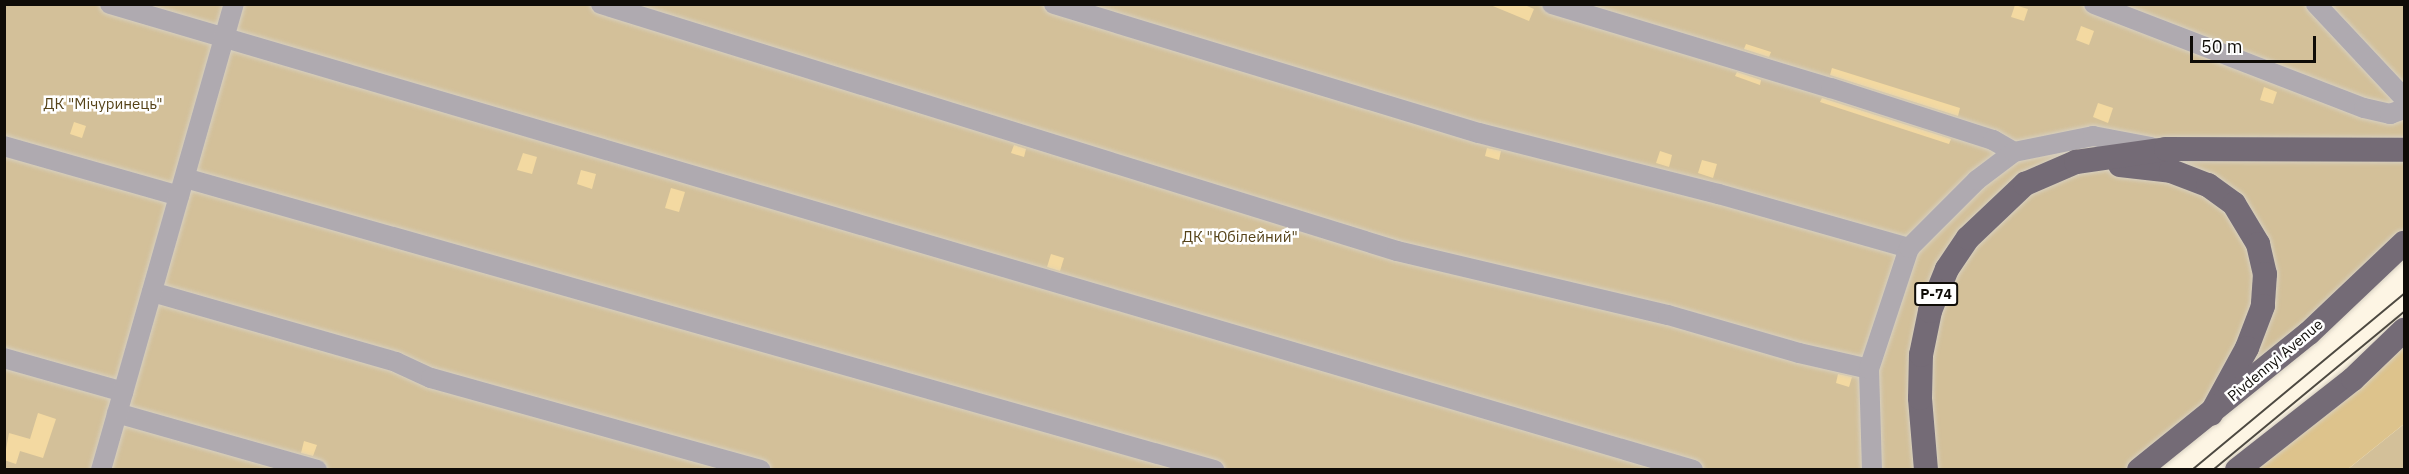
<!DOCTYPE html>
<meta charset="utf-8">
<style>
body{margin:0}
#map{position:relative;width:2409px;height:474px;overflow:hidden;background:#fdf5e4;font-family:"IBM Plex Sans",sans-serif}
div>[style]{position:absolute}
[style*='--x']{left:calc(var(--x)*1px);top:calc(var(--y)*1px);width:calc(var(--w)*1px);rotate:calc(var(--a)*1deg)}
.green>*{inset:0;background:#d3c099}
.forest>*{inset:0;background:#ddc38c}
.building>*{inset:0;background:#f3d9a1}
.roads{filter:drop-shadow(0 0 2px #d7d0c1) drop-shadow(0 0 2px #d7d0c1)}
.minor>*{height:20px;margin:-10px;padding:0 10px;transform-origin:10px;border-radius:10px;background:#afaab0}
.major>*{height:24px;margin:-12px;padding:0 12px;transform-origin:12px;border-radius:12px;background:#746b76}
.tram>*{height:1.5px;margin:-0.75px;padding:0 0.75px;transform-origin:0.75px;border-radius:0.75px;background:#4d4941}
span{translate:-50% -50%;white-space:nowrap;text-align:center;line-height:1.15;-webkit-text-stroke:5px #fff;paint-order:stroke}
.shield-label span{padding:2px 4px;background:#fff;border:2px solid;border-radius:4px;-webkit-text-stroke-width:0}
.shield-label{font-size:14px;color:#0f0c07;font-weight:700}
.park-label{font-size:15px;color:#564319}
.street-label{font-size:15px;color:#0f0c07}
.frame{position:absolute;inset:0;border:6px solid #0f0c07;pointer-events:none}
.scale{position:absolute;left:2190px;top:36px;width:126px;height:27px;box-sizing:border-box;border:3px solid #0f0c07;border-top:0;padding-left:8px;font-size:18px;line-height:21px;white-space:nowrap;color:#0f0c07;-webkit-text-stroke:4px #fff;paint-order:stroke}
</style>
<div id="map">
<div class="green">
<i style="clip-path:polygon(4px 5px,2404px 5px,2404px 243px,2139px 469px,5px 469px)"></i>
<i style="clip-path:polygon(2404px 424px,2404px 469px,2348px 469px)"></i>
</div>
<div class="forest">
<i style="clip-path:polygon(2404px 330px,2404px 424px,2348px 469px,2248px 470px)"></i>
</div>
<div class="building">
<i style="clip-path:polygon(1488px 4px,1522px 4px,1534px 9px,1529px 21px)"></i>
<i style="clip-path:polygon(2015px 5px,2028px 9px,2024px 21px,2011px 17px)"></i>
<i style="clip-path:polygon(2081px 26px,2094px 31px,2089px 45px,2076px 40px)"></i>
<i style="clip-path:polygon(1746px 44px,1771px 52px,1769px 57px,1744px 49px)"></i>
<i style="clip-path:polygon(1832px 68px,1960px 108px,1958px 116px,1830px 75px)"></i>
<i style="clip-path:polygon(1737px 72px,1761px 80px,1760px 85px,1735px 76px)"></i>
<i style="clip-path:polygon(2264px 87px,2277px 92px,2273px 104px,2260px 100px)"></i>
<i style="clip-path:polygon(1822px 98px,1951px 139px,1949px 144px,1820px 102px)"></i>
<i style="clip-path:polygon(2098px 103px,2113px 108px,2108px 123px,2093px 117px)"></i>
<i style="clip-path:polygon(74px 122px,86px 126px,82px 138px,70px 134px)"></i>
<i style="clip-path:polygon(1014px 145px,1026px 149px,1024px 157px,1011px 153px)"></i>
<i style="clip-path:polygon(1487px 148px,1501px 151px,1499px 160px,1485px 156px)"></i>
<i style="clip-path:polygon(1660px 151px,1672px 155px,1669px 167px,1656px 163px)"></i>
<i style="clip-path:polygon(523px 153px,537px 157px,532px 174px,517px 170px)"></i>
<i style="clip-path:polygon(1702px 160px,1717px 164px,1713px 178px,1698px 173px)"></i>
<i style="clip-path:polygon(581px 170px,596px 174px,592px 189px,577px 184px)"></i>
<i style="clip-path:polygon(671px 188px,685px 192px,679px 212px,665px 208px)"></i>
<i style="clip-path:polygon(1051px 254px,1064px 258px,1060px 271px,1047px 267px)"></i>
<i style="clip-path:polygon(1838px 374px,1852px 377px,1849px 387px,1836px 383px)"></i>
<i style="clip-path:polygon(38px 413px,56px 419px,43px 458px,20px 451px,16px 464px,4px 460px,9px 433px,30px 439px)"></i>
<i style="clip-path:polygon(304px 441px,317px 445px,313px 456px,301px 453px)"></i>
</div>
<div class="roads">
<div class="minor">
<i style="--x:110;--y:4;--w:1650;--a:16.4"></i>
<i style="--x:601;--y:4;--w:833;--a:17.24"></i>
<i style="--x:1397;--y:251;--w:278;--a:13.3"></i>
<i style="--x:1668;--y:315;--w:136;--a:16.2"></i>
<i style="--x:1799;--y:353;--w:72;--a:12.9"></i>
<i style="--x:1054;--y:4;--w:444;--a:16.9"></i>
<i style="--x:1479;--y:133;--w:248;--a:14.3"></i>
<i style="--x:1719;--y:194;--w:198;--a:15.9"></i>
<i style="--x:1552;--y:4;--w:291;--a:16.8"></i>
<i style="--x:1831;--y:88;--w:170;--a:17.8"></i>
<i style="--x:1993;--y:140;--w:24;--a:30"></i>
<i style="--x:2094;--y:4;--w:289;--a:21.1"></i>
<i style="--x:2364;--y:108;--w:27;--a:13"></i>
<i style="--x:2390;--y:114;--w:15;--a:-20"></i>
<i style="--x:2316;--y:4;--w:129;--a:46.9"></i>
<i style="--x:4;--y:146;--w:182;--a:15.9"></i>
<i style="--x:185;--y:178;--w:1070;--a:15.84"></i>
<i style="--x:152;--y:292;--w:254;--a:16"></i>
<i style="--x:396;--y:362;--w:38;--a:25"></i>
<i style="--x:431;--y:378;--w:342;--a:15.6"></i>
<i style="--x:4;--y:358;--w:124;--a:15.9"></i>
<i style="--x:117;--y:413;--w:208;--a:15.9"></i>
<i style="--x:101;--y:470;--w:485;--a:-74.1"></i>
<i style="--x:1872;--y:470;--w:101;--a:-91.7"></i>
<i style="--x:1869;--y:369;--w:127;--a:-71.7"></i>
<i style="--x:1909;--y:248;--w:96;--a:-45"></i>
<i style="--x:1977;--y:180;--w:46;--a:-37.1"></i>
<i style="--x:2014;--y:152;--w:81;--a:-11.4"></i>
<i style="--x:2093;--y:136;--w:59;--a:10.7"></i>
</div>
<div class="major">
<i style="--x:2120;--y:165;--w:51;--a:6.7"></i>
<i style="--x:2171;--y:171;--w:40;--a:21"></i>
<i style="--x:2208;--y:185;--w:32;--a:36"></i>
<i style="--x:2234;--y:204;--w:47;--a:59"></i>
<i style="--x:2258;--y:244;--w:31;--a:77"></i>
<i style="--x:2265;--y:274;--w:32;--a:94"></i>
<i style="--x:2263;--y:306;--w:45;--a:110.9"></i>
<i style="--x:2247;--y:348;--w:75;--a:118.6"></i>
<i style="--x:1926;--y:470;--w:72;--a:-94.8"></i>
<i style="--x:1920;--y:398;--w:43;--a:-88.7"></i>
<i style="--x:1921;--y:355;--w:45;--a:-78.4"></i>
<i style="--x:1930;--y:311;--w:45;--a:-68"></i>
<i style="--x:1947;--y:269;--w:37;--a:-56"></i>
<i style="--x:1968;--y:238;--w:79;--a:-43.5"></i>
<i style="--x:2025;--y:184;--w:56;--a:-23.3"></i>
<i style="--x:2076;--y:162;--w:91;--a:-8.2"></i>
<i style="--x:2166;--y:149;--w:238;--a:0.2"></i>
<i style="--x:2139;--y:470;--w:218;--a:-38.9"></i>
<i style="--x:2309;--y:333;--w:131;--a:-43.5"></i>
<i style="--x:2237;--y:470;--w:147;--a:-38.1"></i>
<i style="--x:2353;--y:379;--w:71;--a:-43.9"></i>
</div>
</div>
<div class="tram">
<i style="--x:2192;--y:470;--w:276;--a:-39.7"></i>
<i style="--x:2213;--y:470;--w:248;--a:-39.6"></i>
</div>
<div class="shield-label">
<span style="left:1936px;top:294px">Р-74</span>
</div>
<div class="park-label">
<span style="left:103px;top:104px">ДК "Мічуринець"</span>
<span style="left:1240px;top:237px">ДК "Юбілейний"</span>
</div>
<div class="street-label">
<span style="left:2275px;top:360px;rotate:-40deg">Pivdennyi Avenue</span>
</div>
<div class="frame"></div>
<div class="scale">50 m</div>
</div>
